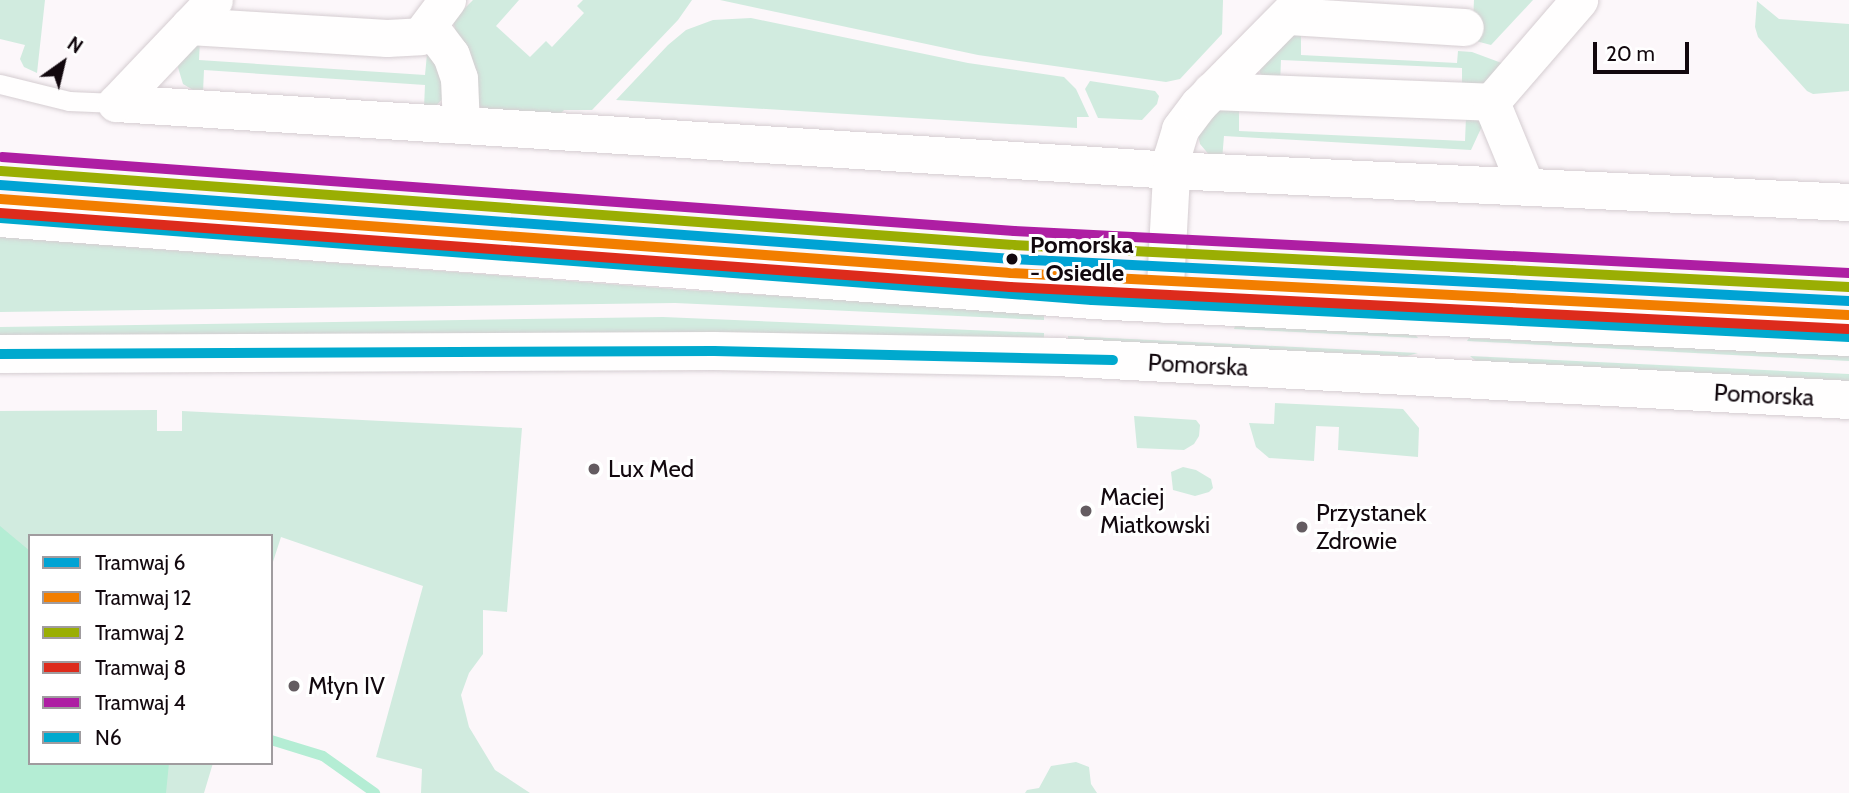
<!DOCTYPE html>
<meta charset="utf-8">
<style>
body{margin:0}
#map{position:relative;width:1849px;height:793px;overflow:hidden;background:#fcf7fa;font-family:Cabin,sans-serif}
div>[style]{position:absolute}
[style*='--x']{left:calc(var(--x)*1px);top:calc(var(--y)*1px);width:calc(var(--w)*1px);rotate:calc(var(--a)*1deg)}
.green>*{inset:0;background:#d1ebdf}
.water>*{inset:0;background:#b4edd4}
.stream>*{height:10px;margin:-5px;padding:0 5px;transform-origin:5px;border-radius:5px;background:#b4edd4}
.roads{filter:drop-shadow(0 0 2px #d5cdd1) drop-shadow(0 0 2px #d5cdd1)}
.lane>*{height:19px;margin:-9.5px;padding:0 9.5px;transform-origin:9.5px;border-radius:9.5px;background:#fffefe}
.street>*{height:37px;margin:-18.5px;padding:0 18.5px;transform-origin:18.5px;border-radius:18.5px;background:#fffefe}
.secondary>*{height:38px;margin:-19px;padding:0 19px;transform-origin:19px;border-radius:19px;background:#fffefe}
.bus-1>*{height:10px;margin:-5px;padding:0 5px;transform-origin:5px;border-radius:5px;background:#00a9ce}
.tram-1>*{height:10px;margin:-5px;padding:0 5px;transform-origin:5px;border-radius:5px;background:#00a3d4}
.tram-2>*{height:10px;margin:-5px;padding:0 5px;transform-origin:5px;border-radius:5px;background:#f27e00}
.tram-3>*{height:10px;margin:-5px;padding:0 5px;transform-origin:5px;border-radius:5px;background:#9aae03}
.tram-4>*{height:10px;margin:-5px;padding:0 5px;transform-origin:5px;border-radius:5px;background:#dd2b1c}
.tram-5>*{height:10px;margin:-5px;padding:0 5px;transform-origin:5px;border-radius:5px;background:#ae1ea3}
.dots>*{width:19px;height:19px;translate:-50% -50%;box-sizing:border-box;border:4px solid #fff;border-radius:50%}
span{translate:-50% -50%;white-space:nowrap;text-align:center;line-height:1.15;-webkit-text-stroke:6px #fff;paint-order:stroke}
.stop-label{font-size:24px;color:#12080e;font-weight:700}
.left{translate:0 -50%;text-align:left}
.street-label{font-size:24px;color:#12080e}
.poi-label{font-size:24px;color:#12080e}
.legend{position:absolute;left:28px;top:534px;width:245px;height:231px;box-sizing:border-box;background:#fff;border:2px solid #a09c9f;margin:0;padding:9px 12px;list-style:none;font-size:21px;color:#12080e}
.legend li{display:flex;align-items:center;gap:14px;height:35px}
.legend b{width:35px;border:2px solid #a09c9f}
.north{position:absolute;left:28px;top:28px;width:70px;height:70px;-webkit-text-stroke:5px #fff;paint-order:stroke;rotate:34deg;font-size:19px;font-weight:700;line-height:28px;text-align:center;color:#12080e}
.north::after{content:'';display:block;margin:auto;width:24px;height:32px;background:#12080e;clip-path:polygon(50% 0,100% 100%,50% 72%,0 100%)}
.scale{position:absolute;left:1593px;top:42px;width:96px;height:32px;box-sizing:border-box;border:4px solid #12080e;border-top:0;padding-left:9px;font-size:21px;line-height:24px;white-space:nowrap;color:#12080e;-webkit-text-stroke:5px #fff;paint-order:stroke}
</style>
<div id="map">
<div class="green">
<i style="clip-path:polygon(0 0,45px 0,37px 73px,24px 67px,20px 59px,25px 45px,0 39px)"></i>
<i style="clip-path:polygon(473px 0,519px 0,496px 26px,530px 57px,546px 41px,552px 47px,584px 13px,577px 6px,583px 0,692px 0,678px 20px,592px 110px,564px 110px,555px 119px,491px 112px,480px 107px,473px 96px,453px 21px,456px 5px,462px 11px)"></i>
<i style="clip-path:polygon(720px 0,1223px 0,1222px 34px,1180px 79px,1166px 82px,978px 55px)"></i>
<i style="clip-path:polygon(1474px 0,1533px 0,1491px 45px,1472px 40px)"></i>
<i style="clip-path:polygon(1757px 1px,1779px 19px,1849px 24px,1849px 91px,1813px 94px,1807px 91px,1758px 37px,1755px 27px)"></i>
<i style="clip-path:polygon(751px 18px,968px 63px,1064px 77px,1076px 89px,1089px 117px,1077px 117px,1077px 128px,616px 100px,668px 45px,686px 30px,713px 20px)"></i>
<i style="clip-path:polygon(1301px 32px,1301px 55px,1457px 63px,1458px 51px,1472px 52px,1507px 65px,1491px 81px,1462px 92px,1462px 68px,1281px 60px,1280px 85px,1264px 78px,1260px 73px,1260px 65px,1285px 35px)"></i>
<i style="clip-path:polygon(200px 39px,199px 60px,425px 75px,427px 54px,437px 58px,442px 64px,443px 98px,436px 106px,424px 107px,425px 85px,204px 70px,203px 92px,193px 90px,183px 84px,177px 64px)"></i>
<i style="clip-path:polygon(1090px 81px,1155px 91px,1159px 96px,1157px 104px,1142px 120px,1098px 118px,1085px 89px)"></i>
<i style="clip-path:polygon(1239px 107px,1239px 131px,1465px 141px,1466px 117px,1484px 122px,1471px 150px,1224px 136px,1222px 160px,1211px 157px,1200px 144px,1197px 130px,1217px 108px)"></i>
<i style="clip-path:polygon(0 237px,687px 290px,1044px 313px,1044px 320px,675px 303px,0 312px)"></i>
<i style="clip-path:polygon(663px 317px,1044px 333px,1044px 340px,0 336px,0 327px)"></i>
<i style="clip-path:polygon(1235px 326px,1414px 333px,1418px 338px,1234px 329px)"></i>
<i style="clip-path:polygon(1068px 336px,1233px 344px,1418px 353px,1407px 356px,1068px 341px)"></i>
<i style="clip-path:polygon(1469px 338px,1849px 355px,1849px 361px,1467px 341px)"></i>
<i style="clip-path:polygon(1470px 356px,1849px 374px,1849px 381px,1476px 361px)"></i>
<i style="clip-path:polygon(1275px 403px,1403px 409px,1419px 428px,1418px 457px,1338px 450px,1339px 427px,1316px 426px,1314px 461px,1269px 458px,1256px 447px,1249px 423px,1274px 424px)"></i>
<i style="clip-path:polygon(157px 410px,157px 431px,182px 431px,182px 411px,522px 428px,507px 612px,483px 610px,483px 654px,469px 673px,461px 695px,469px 727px,495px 770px,530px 793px,421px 793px,422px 769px,376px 757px,423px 586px,281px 537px,271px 568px,271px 536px,30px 536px,30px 763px,213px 763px,204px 793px,0 793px,0 411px)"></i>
<i style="clip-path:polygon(1134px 416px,1196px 420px,1200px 425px,1199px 436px,1194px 444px,1184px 450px,1137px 448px)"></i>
<i style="clip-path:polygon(1183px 467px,1196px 470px,1211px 479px,1213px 488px,1209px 492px,1195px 496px,1173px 490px,1171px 472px)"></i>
<i style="clip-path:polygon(1076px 762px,1089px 767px,1091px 784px,1097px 793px,1025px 793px,1027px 790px,1039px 788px,1051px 766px)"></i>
</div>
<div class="water">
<i style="clip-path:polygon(0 526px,30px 551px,30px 763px,169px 763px,166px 793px,0 793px)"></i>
</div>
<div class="stream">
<i style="--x:271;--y:740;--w:54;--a:17.1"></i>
<i style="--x:323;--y:756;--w:64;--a:35.4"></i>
</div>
<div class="roads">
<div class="lane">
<i style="--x:0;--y:84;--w:71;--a:13.8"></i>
<i style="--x:69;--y:101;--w:47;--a:2.4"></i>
</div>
<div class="street">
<i style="--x:1288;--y:16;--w:177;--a:3.6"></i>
<i style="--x:189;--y:26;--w:198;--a:3.5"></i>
<i style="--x:387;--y:38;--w:33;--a:-3"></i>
<i style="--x:420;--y:36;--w:45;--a:-53.1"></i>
<i style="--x:429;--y:26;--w:36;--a:53"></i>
<i style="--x:451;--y:55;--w:24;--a:71"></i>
<i style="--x:459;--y:78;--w:47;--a:87.6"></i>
<i style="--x:1211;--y:91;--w:280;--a:2.2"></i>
<i style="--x:1491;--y:102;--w:135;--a:-49.2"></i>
<i style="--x:1491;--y:102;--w:92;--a:67.6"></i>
<i style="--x:116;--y:103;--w:1057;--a:3.63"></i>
<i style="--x:1171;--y:170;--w:679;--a:2.7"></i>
<i style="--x:116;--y:103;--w:142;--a:-46.4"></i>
<i style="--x:1164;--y:304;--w:148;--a:-86.9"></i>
<i style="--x:1172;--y:156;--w:28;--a:-73"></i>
<i style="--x:1180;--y:129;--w:31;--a:-53"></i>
<i style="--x:1199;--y:104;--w:146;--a:-45.3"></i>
</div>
<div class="secondary">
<i style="--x:0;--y:218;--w:1095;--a:4.29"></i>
<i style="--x:1092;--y:300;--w:758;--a:2.8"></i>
<i style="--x:0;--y:354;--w:714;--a:-0.24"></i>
<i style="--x:714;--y:351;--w:342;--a:1"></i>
<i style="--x:1056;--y:357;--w:794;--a:3.1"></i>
</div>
</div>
<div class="bus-1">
<i style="--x:0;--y:218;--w:1095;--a:4.29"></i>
<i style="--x:1092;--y:300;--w:758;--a:2.8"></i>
<i style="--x:0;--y:354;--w:714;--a:-0.24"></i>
<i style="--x:714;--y:351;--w:399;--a:1.3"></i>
</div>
<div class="tram-1">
<i style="--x:0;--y:185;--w:1015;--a:4.18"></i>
<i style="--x:1012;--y:259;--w:838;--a:2.87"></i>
</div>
<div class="tram-2">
<i style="--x:0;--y:199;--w:1014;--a:4.19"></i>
<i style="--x:1011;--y:273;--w:838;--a:2.87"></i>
</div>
<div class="tram-3">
<i style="--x:1;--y:171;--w:1015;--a:4.18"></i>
<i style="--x:1013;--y:245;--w:837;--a:2.88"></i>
</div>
<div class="tram-4">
<i style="--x:0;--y:213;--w:1013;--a:4.19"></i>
<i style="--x:1010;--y:287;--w:839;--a:2.87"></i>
</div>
<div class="tram-5">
<i style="--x:2;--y:157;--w:1015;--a:4.18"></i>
<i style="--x:1014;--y:231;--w:836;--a:2.88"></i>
</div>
<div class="dots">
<i style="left:1012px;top:259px;background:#12080e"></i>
<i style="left:594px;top:469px;background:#645c61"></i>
<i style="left:1086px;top:511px;background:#645c61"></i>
<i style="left:1302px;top:527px;background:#645c61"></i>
<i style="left:294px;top:686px;background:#645c61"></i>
</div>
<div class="stop-label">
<span class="left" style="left:1030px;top:259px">Pomorska<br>- Osiedle</span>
</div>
<div class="street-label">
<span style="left:1198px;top:365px;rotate:3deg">Pomorska</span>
<span style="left:1764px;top:395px;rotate:3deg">Pomorska</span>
</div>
<div class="poi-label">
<span class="left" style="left:608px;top:469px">Lux Med</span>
<span class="left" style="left:1100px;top:511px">Maciej<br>Miatkowski</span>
<span class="left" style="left:1316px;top:527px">Przystanek<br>Zdrowie</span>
<span class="left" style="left:308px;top:686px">Młyn IV</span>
</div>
<ul class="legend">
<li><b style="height:9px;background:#00a3d4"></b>Tramwaj 6</li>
<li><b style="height:9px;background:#f27e00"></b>Tramwaj 12</li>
<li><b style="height:9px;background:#9aae03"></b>Tramwaj 2</li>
<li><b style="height:9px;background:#dd2b1c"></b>Tramwaj 8</li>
<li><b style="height:9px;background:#ae1ea3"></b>Tramwaj 4</li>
<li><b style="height:9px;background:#00a9ce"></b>N6</li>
</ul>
<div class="north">N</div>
<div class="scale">20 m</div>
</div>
